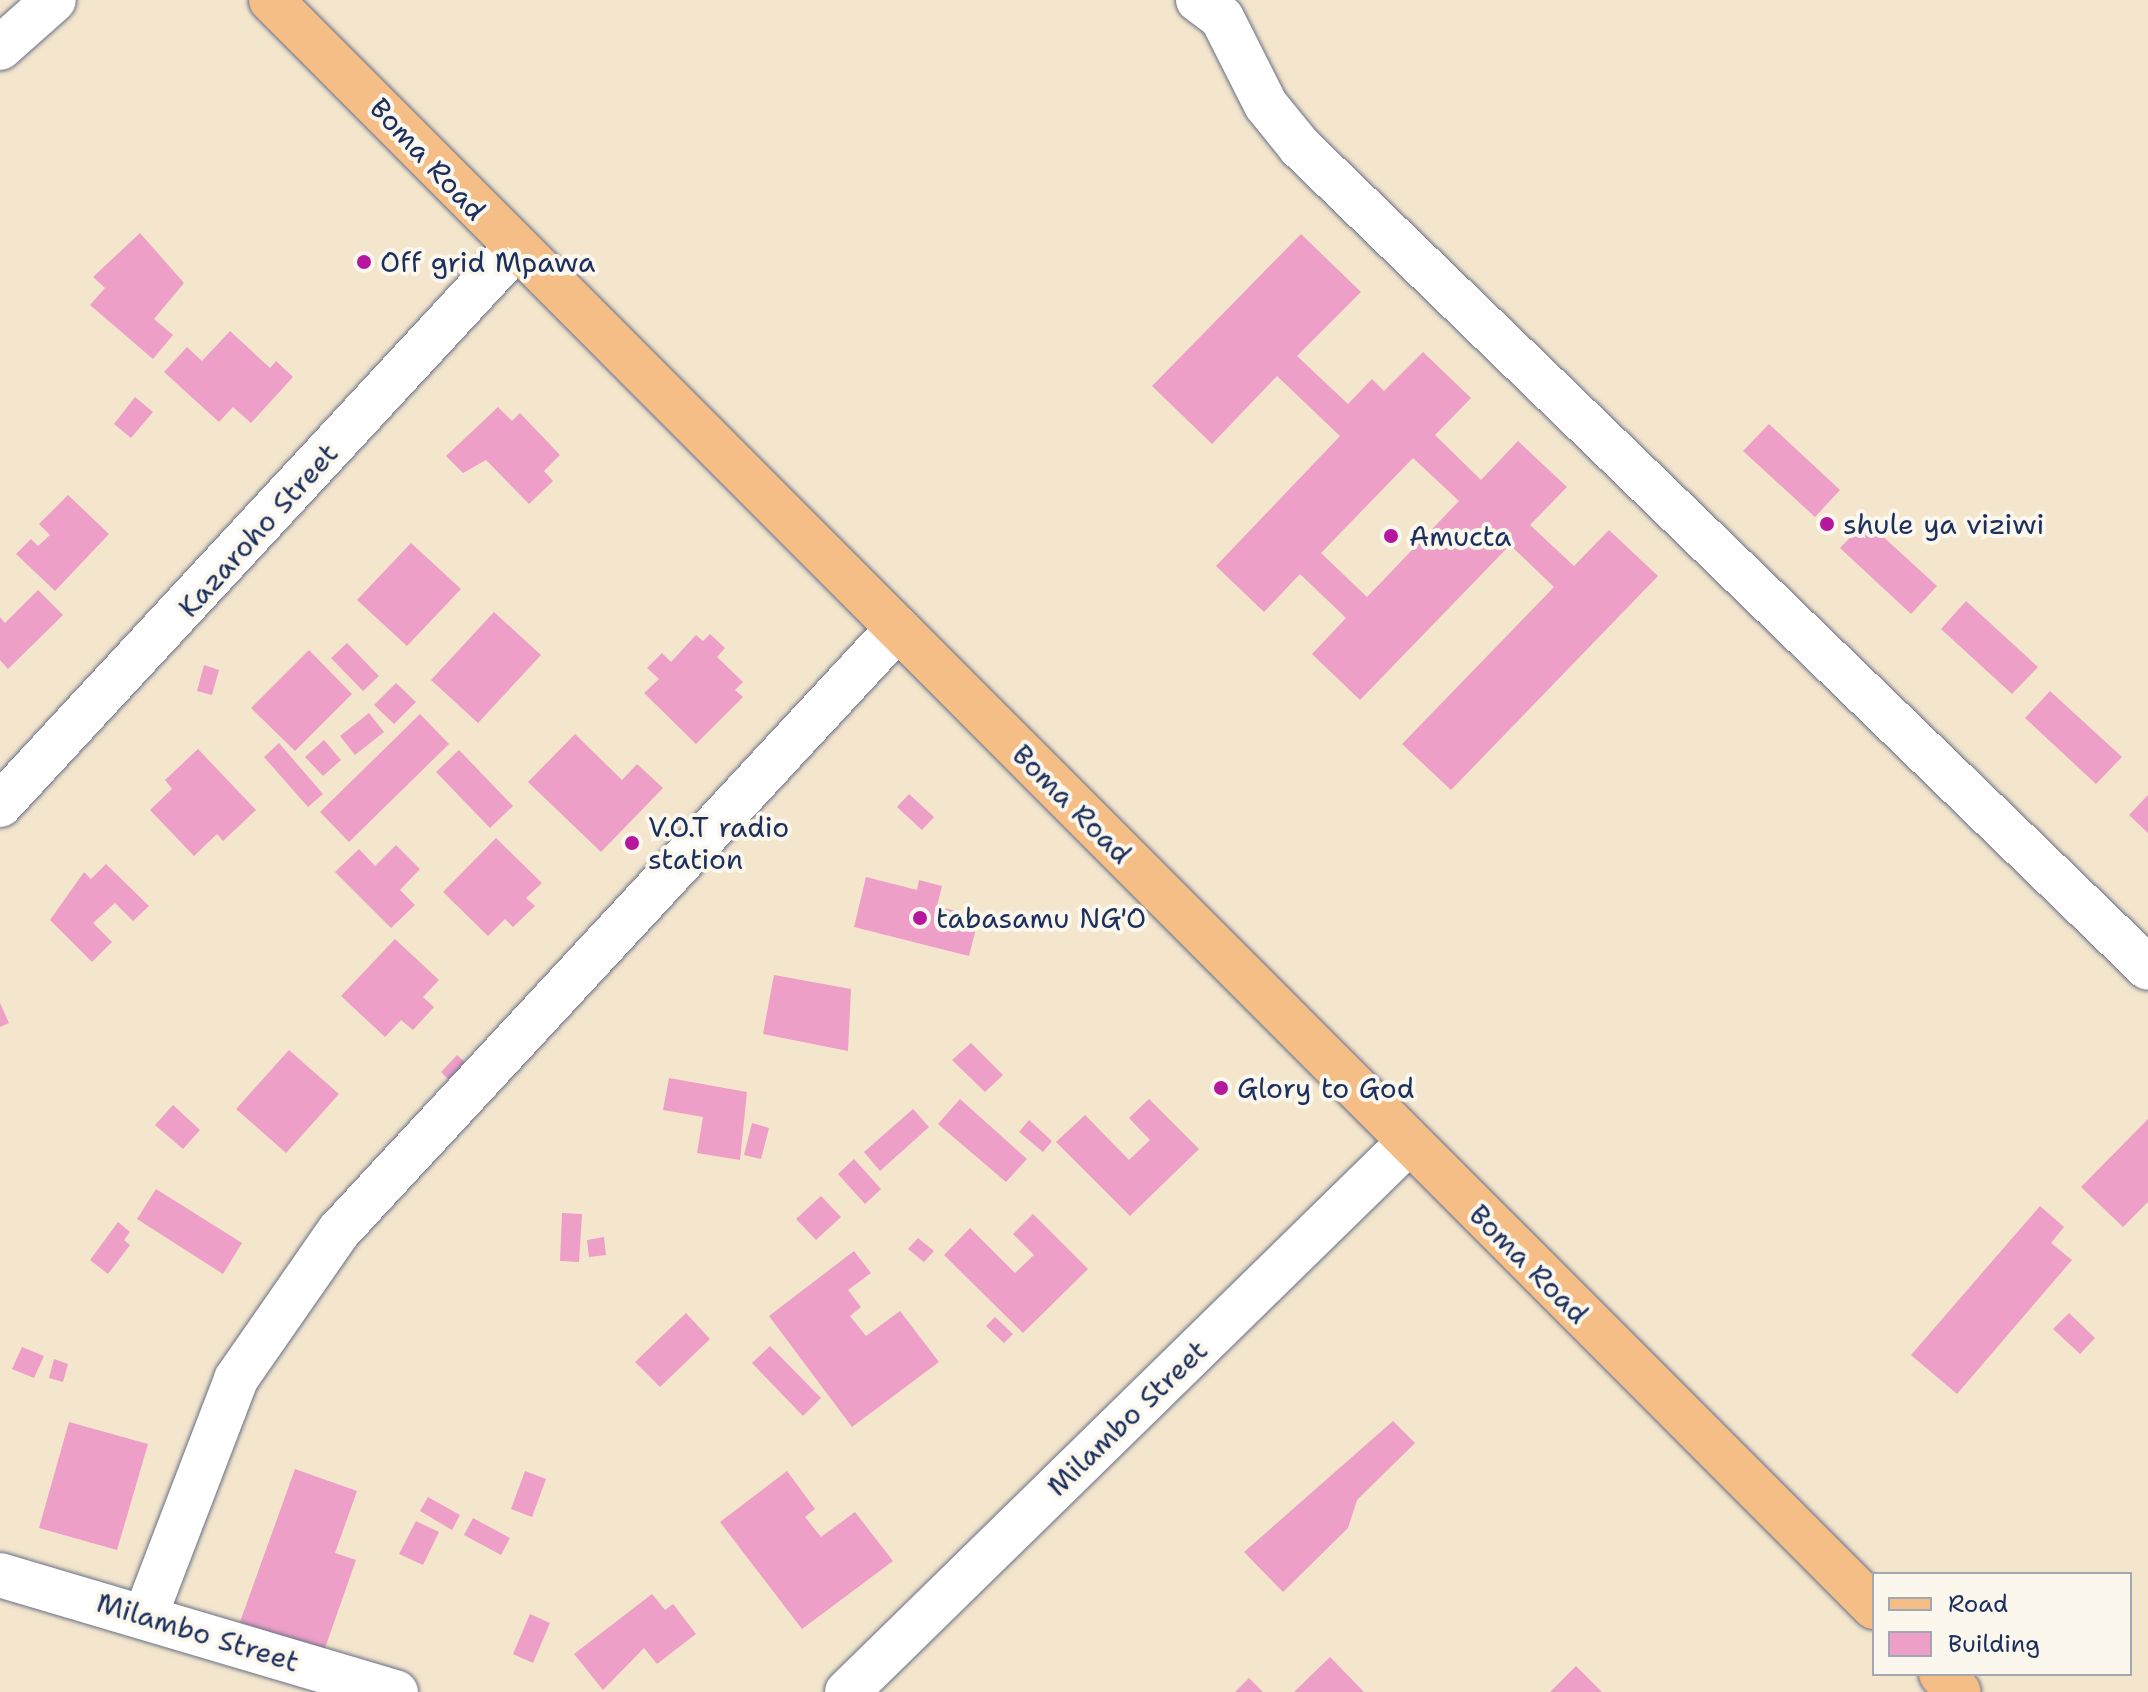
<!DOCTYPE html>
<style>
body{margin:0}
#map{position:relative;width:2148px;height:1692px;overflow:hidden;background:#f4e6cd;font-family:"Shantell Sans",sans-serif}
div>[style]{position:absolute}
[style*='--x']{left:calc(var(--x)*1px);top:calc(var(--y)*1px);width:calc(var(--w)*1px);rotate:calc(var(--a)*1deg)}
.building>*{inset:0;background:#ed9fc7}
.roads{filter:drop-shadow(0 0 2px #676f85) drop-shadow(0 0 2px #676f85)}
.minor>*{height:44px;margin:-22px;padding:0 22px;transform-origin:22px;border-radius:22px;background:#fff}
.major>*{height:44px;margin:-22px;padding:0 22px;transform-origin:22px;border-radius:22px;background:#f6be87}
.dots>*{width:22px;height:22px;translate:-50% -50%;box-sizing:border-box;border:4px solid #fbf7ec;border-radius:50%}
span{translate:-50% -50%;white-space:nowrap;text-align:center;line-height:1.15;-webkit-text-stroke:8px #fbf7ec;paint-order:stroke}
.street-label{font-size:28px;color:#1b2f5e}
.poi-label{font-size:28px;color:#1b2f5e}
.left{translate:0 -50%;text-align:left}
.legend{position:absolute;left:1872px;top:1572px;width:260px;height:104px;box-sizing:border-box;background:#fbf7ec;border:2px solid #a1a7b3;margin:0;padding:10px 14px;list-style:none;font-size:24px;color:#1b2f5e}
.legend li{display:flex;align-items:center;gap:16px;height:40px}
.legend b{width:40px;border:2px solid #a1a7b3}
</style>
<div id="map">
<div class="building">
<i style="clip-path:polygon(140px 233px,184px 283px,154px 319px,173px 335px,153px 359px,90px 305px,105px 288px,93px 277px)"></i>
<i style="clip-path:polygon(evenodd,1301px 234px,1361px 292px,1297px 356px,1348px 404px,1372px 379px,1384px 391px,1423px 352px,1471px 398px,1435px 435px,1481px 480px,1518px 441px,1567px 487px,1530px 525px,1574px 566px,1609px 530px,1658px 576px,1451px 790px,1402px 744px,1554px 587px,1510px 545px,1360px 700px,1312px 654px,1346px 618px,1300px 574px,1264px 612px,1216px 566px,1340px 436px,1277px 376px,1212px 444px,1152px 386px,1301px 234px,1413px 458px,1459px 501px,1367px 597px,1321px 553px,1413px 458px)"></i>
<i style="clip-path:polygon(230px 331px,270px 368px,276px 361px,293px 377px,251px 423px,233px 407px,219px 422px,164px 372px,187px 347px,202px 361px)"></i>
<i style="clip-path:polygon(135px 397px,153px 412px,131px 438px,114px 424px)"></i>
<i style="clip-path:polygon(498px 407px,512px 421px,520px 413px,560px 455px,544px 471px,553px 481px,529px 504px,486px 460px,463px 473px,446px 456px)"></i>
<i style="clip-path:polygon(1769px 424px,1840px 490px,1815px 517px,1743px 451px)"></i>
<i style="clip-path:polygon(68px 495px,109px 534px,55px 591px,16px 554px,31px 539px,38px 546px,50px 535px,39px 524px)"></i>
<i style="clip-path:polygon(1866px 521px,1937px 586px,1911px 614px,1840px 548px)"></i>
<i style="clip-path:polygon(411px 543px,461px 589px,407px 646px,357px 600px)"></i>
<i style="clip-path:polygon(38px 590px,63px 615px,8px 669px,0 660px,0 617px,5px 623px)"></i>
<i style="clip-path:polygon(1966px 601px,2038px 667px,2012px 694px,1941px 629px)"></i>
<i style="clip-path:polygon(494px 612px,541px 655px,478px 723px,431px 680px)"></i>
<i style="clip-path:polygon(710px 634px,725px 648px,717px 657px,743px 682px,735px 690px,743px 697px,696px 744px,644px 693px,659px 679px,647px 668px,662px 653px,671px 662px,696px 635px,703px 641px)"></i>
<i style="clip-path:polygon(347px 643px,379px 676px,363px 691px,331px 658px)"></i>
<i style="clip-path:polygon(309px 650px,352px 694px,295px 751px,251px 708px)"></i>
<i style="clip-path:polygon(204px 665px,219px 670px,212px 695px,197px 691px)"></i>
<i style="clip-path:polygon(396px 683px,416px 702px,394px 724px,374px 705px)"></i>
<i style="clip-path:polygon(2050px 691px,2122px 757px,2096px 784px,2025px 718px)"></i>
<i style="clip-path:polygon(369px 713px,384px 732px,355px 755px,340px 736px)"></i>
<i style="clip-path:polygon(420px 714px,449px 744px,349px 842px,320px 812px)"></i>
<i style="clip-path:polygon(575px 734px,622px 780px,637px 764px,663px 788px,601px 852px,528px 782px)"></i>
<i style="clip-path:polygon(324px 740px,341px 760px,323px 776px,305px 757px)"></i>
<i style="clip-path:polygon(279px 743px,323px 794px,308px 807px,264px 757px)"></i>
<i style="clip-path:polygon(198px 749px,256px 810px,223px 841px,217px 834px,194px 856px,150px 810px,172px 789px,165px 780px)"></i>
<i style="clip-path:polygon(459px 750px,513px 806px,490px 828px,436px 772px)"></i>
<i style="clip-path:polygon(909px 794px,934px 817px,922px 830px,897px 807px)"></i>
<i style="clip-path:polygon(2148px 795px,2148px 833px,2129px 815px)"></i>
<i style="clip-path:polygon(496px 838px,542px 883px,526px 898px,535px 906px,513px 927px,505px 919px,488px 936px,443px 892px)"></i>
<i style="clip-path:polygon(396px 845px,420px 869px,400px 890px,415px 905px,391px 928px,335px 872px,359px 849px,375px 866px)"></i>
<i style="clip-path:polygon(106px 864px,149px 906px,133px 921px,115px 903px,93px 923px,112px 942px,92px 962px,50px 920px,84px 872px,91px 879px)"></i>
<i style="clip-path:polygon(866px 877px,917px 890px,919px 880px,942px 886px,937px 906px,979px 917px,969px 956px,854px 927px)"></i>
<i style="clip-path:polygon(395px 939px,439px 980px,423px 997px,434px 1007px,413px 1030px,401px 1020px,385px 1037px,341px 996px)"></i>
<i style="clip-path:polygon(774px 975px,851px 989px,848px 1051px,763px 1034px)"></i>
<i style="clip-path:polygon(0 1003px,9px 1023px,0 1027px)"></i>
<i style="clip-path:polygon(971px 1043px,1003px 1075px,985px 1092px,952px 1060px)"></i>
<i style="clip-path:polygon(289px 1050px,339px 1094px,286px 1153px,236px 1109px)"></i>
<i style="clip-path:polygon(457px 1055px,472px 1068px,455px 1086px,441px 1072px)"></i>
<i style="clip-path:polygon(669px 1078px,747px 1092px,740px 1160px,697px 1153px,703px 1117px,663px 1110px)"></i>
<i style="clip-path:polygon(960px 1099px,1027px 1159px,1006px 1182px,938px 1124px)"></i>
<i style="clip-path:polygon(1149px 1099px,1199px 1149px,1130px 1216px,1056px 1142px,1085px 1115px,1129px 1160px,1150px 1140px,1129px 1118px)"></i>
<i style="clip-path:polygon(173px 1105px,200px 1130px,183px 1149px,155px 1125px)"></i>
<i style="clip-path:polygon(913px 1109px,929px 1127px,880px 1171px,864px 1152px)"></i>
<i style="clip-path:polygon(2148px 1119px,2148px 1202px,2123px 1227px,2081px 1187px)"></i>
<i style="clip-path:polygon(1029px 1120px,1052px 1141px,1043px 1152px,1019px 1132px)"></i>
<i style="clip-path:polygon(752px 1123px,769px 1128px,761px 1159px,744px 1155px)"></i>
<i style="clip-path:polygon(854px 1159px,881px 1189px,865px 1204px,838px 1174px)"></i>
<i style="clip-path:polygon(156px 1189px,242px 1243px,223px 1274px,137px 1219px)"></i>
<i style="clip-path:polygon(821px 1196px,841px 1217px,816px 1240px,796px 1219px)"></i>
<i style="clip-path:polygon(2040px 1206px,2064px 1227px,2051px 1243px,2072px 1260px,1957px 1394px,1911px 1355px)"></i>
<i style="clip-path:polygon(562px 1213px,582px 1214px,579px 1262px,560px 1261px)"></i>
<i style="clip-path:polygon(1033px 1214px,1088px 1269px,1023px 1333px,944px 1255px,970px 1228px,1015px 1273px,1034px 1255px,1013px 1234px)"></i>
<i style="clip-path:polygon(118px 1222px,130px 1232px,124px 1240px,130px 1245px,108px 1274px,90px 1260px)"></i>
<i style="clip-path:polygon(604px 1237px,606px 1255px,589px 1257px,587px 1240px)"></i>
<i style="clip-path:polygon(918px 1238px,934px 1251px,924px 1262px,908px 1249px)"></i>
<i style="clip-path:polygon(854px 1251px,871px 1273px,848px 1290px,861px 1307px,850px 1316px,866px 1336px,900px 1311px,939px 1362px,852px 1427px,769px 1316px)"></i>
<i style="clip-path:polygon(686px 1313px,710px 1339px,660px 1387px,635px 1362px)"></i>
<i style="clip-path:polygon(2069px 1313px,2095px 1338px,2080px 1354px,2053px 1329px)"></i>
<i style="clip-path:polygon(995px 1317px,1013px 1334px,1004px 1343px,986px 1326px)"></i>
<i style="clip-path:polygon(770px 1346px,821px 1398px,803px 1416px,752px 1363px)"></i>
<i style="clip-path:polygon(22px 1347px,44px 1356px,34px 1378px,12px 1369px)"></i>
<i style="clip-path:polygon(54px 1359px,68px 1364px,63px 1382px,49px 1378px)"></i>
<i style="clip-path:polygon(1393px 1421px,1415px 1443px,1357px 1500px,1348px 1528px,1283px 1592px,1244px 1552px)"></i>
<i style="clip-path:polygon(69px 1422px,148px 1444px,117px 1550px,39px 1528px)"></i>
<i style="clip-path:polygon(295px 1469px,357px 1491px,335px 1553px,356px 1560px,324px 1651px,240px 1622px)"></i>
<i style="clip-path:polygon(525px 1471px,546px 1479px,532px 1517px,511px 1509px)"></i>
<i style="clip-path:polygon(787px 1471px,815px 1509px,805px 1517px,821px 1537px,855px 1512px,893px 1561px,802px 1629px,720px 1522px)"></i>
<i style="clip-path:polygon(428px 1497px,460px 1515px,452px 1530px,420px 1511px)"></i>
<i style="clip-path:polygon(473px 1518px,510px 1538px,501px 1555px,464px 1535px)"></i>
<i style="clip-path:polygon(416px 1521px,439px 1532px,423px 1565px,399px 1554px)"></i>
<i style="clip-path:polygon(652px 1594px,665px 1610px,673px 1604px,696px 1634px,657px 1664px,644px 1648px,603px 1690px,574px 1654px)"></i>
<i style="clip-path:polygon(530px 1614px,550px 1623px,533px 1663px,513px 1654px)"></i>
<i style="clip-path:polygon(1330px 1657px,1364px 1692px,1294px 1692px)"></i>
<i style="clip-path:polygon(1576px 1666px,1602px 1692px,1550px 1692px)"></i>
<i style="clip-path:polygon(1249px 1678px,1263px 1692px,1235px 1692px)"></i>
</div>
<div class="roads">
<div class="minor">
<i style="--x:1198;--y:0;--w:30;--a:37"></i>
<i style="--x:1222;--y:18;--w:97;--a:63.2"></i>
<i style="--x:1266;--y:105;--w:54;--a:51"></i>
<i style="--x:1300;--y:147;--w:1180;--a:44.07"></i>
<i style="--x:0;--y:48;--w:72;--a:-41.6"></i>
<i style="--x:0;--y:805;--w:756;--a:-47.2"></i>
<i style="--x:0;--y:1575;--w:413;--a:16.5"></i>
<i style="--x:146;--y:1614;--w:252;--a:-69"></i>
<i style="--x:236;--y:1379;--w:180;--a:-55.2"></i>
<i style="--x:339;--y:1231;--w:822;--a:-47.17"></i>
<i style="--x:847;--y:1692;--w:785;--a:-44.38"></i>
</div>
<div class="major">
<i style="--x:271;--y:0;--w:2270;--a:45.07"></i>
<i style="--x:1941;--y:1674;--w:25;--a:45"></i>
</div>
</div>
<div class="dots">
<i style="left:364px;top:262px;background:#b5179e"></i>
<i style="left:1827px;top:524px;background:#b5179e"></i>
<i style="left:1391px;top:536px;background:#b5179e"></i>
<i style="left:632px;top:843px;background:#b5179e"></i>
<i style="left:920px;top:918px;background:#b5179e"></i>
<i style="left:1221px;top:1088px;background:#b5179e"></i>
</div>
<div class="street-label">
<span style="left:428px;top:159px;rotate:47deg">Boma Road</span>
<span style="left:258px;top:530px;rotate:-48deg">Kazaroho Street</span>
<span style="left:1072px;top:804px;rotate:45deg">Boma Road</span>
<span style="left:1529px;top:1264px;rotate:45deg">Boma Road</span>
<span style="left:1127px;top:1418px;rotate:-44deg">Milambo Street</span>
<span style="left:198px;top:1632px;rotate:17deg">Milambo Street</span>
</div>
<div class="poi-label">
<span class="left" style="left:380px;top:262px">Off grid Mpawa</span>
<span class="left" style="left:1843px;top:524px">shule ya viziwi</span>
<span class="left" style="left:1409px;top:536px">Amucta</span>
<span class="left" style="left:648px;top:843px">V.O.T radio<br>station</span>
<span class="left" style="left:936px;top:918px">tabasamu NG'O</span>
<span class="left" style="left:1237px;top:1088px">Glory to God</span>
</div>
<ul class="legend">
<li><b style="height:10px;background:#f6be87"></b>Road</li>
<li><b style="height:22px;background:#ed9fc7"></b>Building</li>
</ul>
</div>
